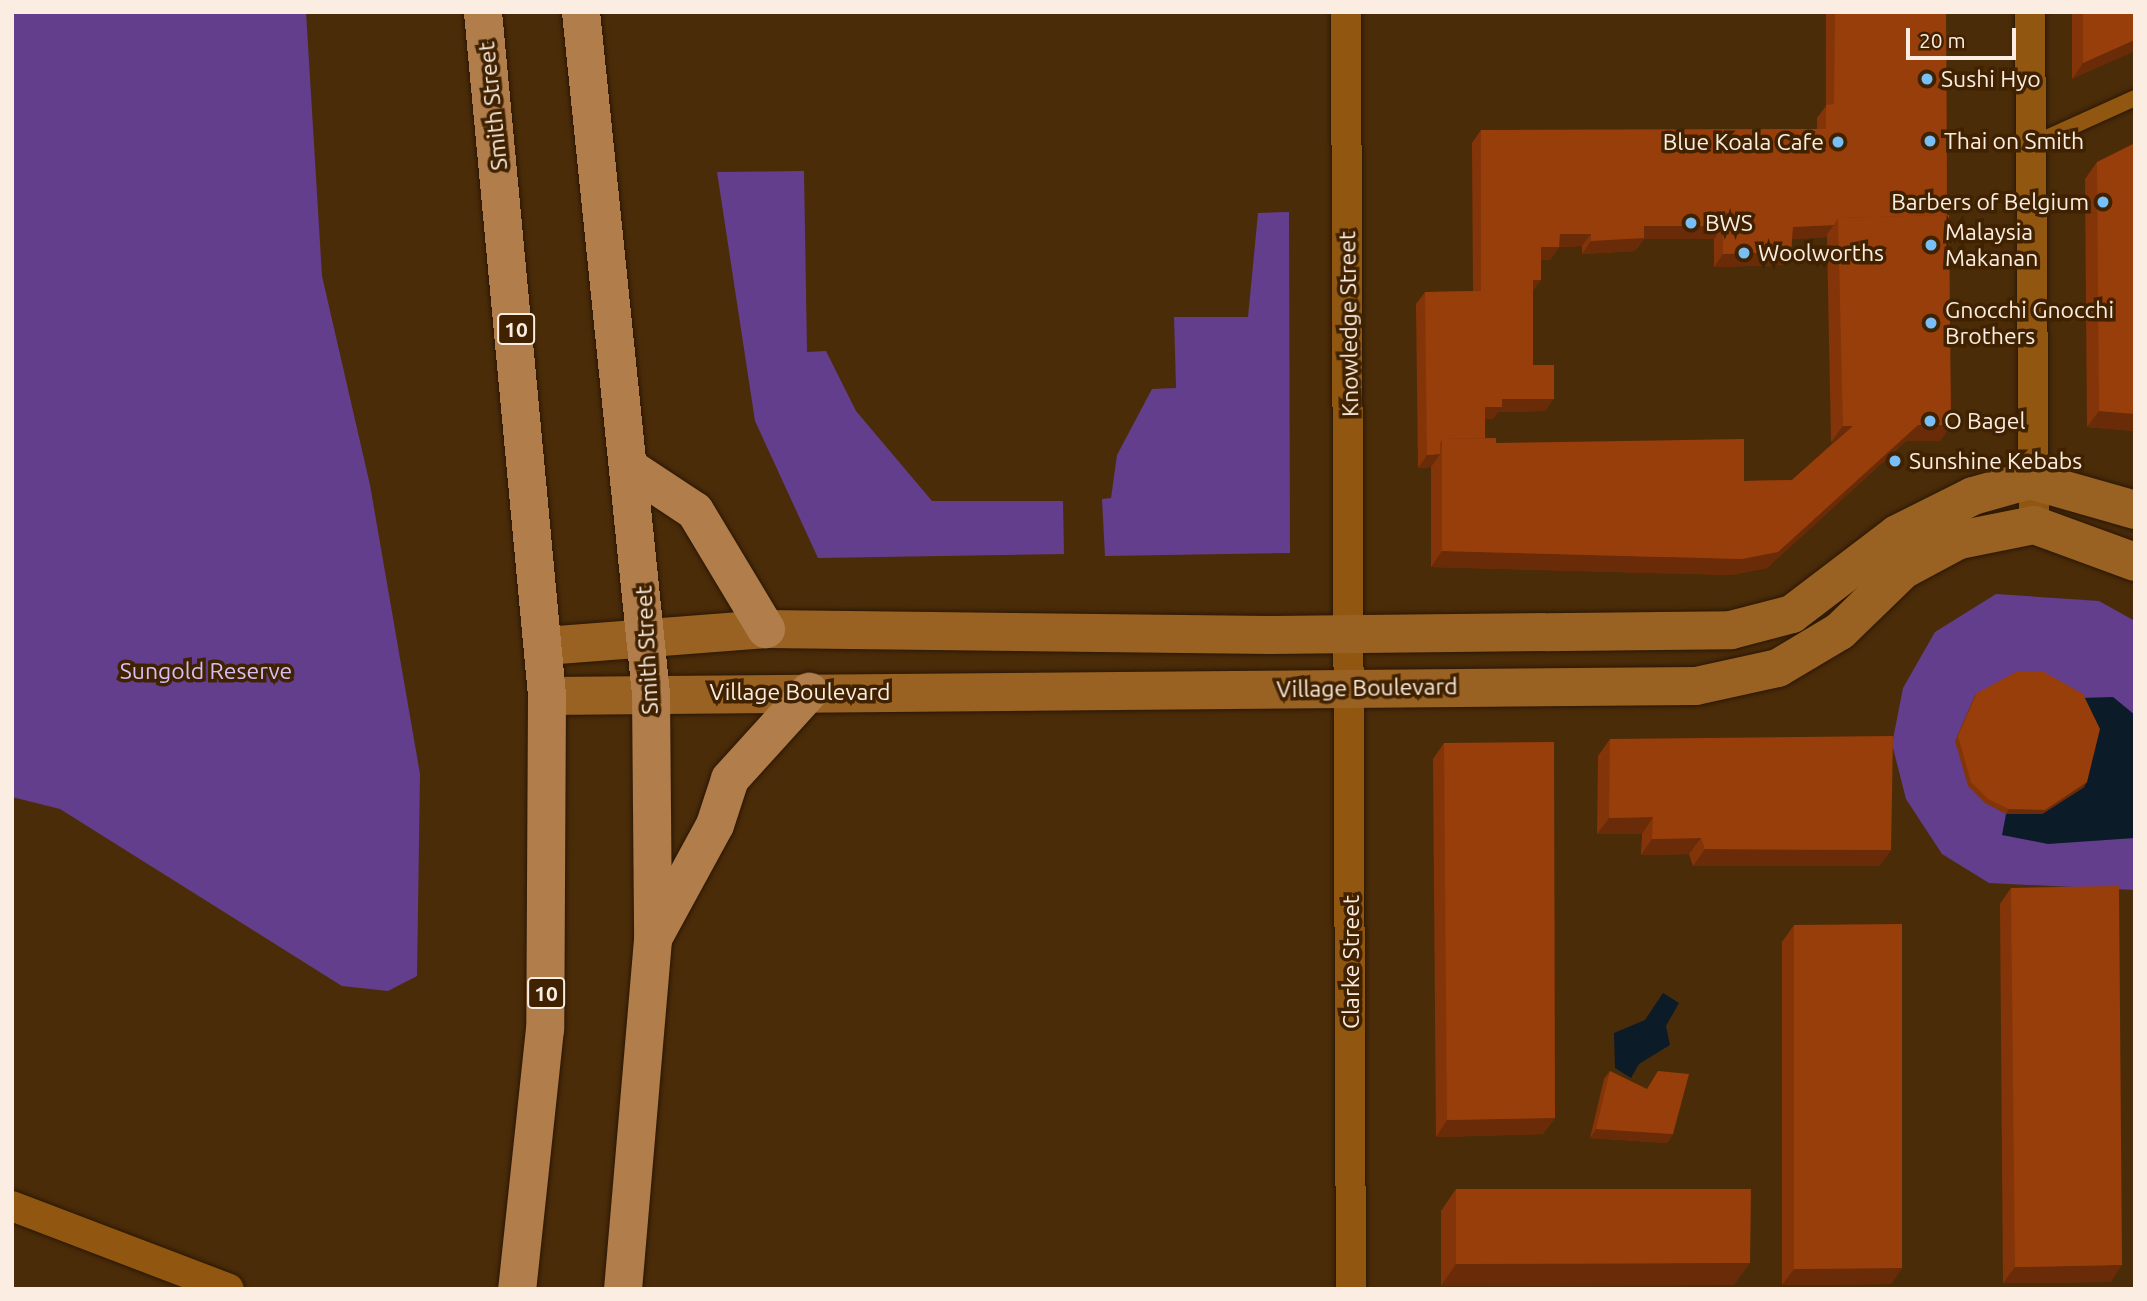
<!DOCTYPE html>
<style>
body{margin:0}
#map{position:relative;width:2147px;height:1301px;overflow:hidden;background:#4b2c09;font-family:Ubuntu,sans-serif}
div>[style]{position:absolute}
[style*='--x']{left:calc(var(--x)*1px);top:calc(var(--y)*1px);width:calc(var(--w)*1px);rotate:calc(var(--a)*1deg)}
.green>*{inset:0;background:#633e8c}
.water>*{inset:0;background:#0b1b28}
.roads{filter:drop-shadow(0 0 2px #2a1704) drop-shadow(0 0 2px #2a1704)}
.lane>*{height:16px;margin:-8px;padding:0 8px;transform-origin:8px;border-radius:8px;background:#915710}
.street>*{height:30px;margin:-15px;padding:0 15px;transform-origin:15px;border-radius:15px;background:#915710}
.secondary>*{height:38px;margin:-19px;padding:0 19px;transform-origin:19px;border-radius:19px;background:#9a6222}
.highway>*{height:38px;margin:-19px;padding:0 19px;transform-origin:19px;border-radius:19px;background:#b07d4b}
.wall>*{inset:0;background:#833509}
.shaded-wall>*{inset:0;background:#6a2b08}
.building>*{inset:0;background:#983e0b}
.dots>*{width:19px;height:19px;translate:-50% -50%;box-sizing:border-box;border:4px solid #402200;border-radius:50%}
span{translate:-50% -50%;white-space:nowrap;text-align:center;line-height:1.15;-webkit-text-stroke:7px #402200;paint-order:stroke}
.shield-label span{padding:2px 5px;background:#402200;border:2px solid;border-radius:5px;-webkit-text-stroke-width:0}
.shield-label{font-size:21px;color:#fbede1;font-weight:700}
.poi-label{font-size:23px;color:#fbede1}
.left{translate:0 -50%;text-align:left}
.right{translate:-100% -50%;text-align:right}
.street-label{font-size:23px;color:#fbede1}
.park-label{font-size:23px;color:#d6bff5}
.frame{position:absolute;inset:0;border:14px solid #fbede1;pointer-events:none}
.scale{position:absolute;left:1906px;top:28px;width:110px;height:32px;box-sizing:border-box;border:4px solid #fbede1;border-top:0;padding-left:9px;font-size:21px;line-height:24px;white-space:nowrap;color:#fbede1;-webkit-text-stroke:5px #402200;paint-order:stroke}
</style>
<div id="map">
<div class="green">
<i style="clip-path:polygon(12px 12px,306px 12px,322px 276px,370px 485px,420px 774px,417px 976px,388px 991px,342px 986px,60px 809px,12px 797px)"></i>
<i style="clip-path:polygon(804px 171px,807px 352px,826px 351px,856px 411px,932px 501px,1063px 501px,1064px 554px,818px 558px,755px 421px,717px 172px)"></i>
<i style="clip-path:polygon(1289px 212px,1290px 553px,1105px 556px,1102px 499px,1111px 498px,1117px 455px,1152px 389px,1176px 388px,1174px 317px,1248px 317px,1258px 213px)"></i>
<i style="clip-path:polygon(1996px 594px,2099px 601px,2135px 621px,2135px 890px,1989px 883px,1942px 854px,1906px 799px,1892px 744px,1903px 688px,1935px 632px)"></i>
</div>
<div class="water">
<i style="clip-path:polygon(2113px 697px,2135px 715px,2135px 838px,2048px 844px,2002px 835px,2006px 814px,2042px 814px,2084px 787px,2097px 734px,2080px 698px)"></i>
<i style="clip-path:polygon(1663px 993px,1679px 1003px,1666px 1026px,1670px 1045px,1639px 1064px,1631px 1078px,1615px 1068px,1614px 1033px,1645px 1020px)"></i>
</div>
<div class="roads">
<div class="lane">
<i style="--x:2031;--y:145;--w:114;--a:-24.3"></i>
</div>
<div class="street">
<i style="--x:1346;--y:12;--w:1277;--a:89.78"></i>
<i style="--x:2030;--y:12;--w:513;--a:89.55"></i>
<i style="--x:12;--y:1206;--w:232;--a:20.9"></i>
</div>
<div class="secondary">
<i style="--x:545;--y:646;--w:222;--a:-4.4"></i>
<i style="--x:766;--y:629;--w:504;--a:0.68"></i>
<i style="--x:1270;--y:635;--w:461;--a:-0.6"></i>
<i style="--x:1731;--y:630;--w:63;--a:-14.7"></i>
<i style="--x:1792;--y:614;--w:132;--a:-37.3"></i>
<i style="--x:1897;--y:534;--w:85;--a:-26.6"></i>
<i style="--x:1973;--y:496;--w:59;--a:-15.7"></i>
<i style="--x:2030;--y:480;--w:109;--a:15.9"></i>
<i style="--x:547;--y:696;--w:1149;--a:-0.5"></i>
<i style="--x:1696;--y:686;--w:84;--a:-12.4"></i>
<i style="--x:1778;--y:668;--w:72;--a:-30.8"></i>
<i style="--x:1840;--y:631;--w:88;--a:-44.1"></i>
<i style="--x:1903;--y:570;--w:64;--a:-28.2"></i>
<i style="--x:1959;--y:540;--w:76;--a:-11.3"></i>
<i style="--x:2034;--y:525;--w:108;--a:20.1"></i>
</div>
<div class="highway">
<i style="--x:483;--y:12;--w:687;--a:84.65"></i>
<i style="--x:547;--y:696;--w:333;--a:90.3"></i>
<i style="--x:545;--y:1029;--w:262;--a:96.1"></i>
<i style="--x:581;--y:12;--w:686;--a:84.14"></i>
<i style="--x:651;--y:694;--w:246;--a:89.5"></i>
<i style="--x:653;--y:940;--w:350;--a:94.9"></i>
<i style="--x:633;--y:470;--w:74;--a:33.5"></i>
<i style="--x:695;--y:511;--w:138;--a:59"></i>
<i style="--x:655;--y:935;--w:125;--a:-61.4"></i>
<i style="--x:715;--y:825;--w:48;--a:-71.9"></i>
<i style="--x:730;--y:779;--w:118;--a:-47.8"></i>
</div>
</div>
<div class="wall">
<i style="clip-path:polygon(evenodd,1826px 12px,1946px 12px,1947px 215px,1951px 425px,1940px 441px,1906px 441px,1767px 568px,1731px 575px,1431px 567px,1431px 467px,1418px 468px,1416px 304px,1425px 292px,1473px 291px,1472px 143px,1481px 130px,1817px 129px,1817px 118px,1826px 106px,1826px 12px,1827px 237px,1831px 442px,1834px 442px,1792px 480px,1744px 481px,1496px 443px,1485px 438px,1485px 419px,1493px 419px,1498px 412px,1545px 411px,1533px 365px,1533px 291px,1541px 260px,1550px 260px,1559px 247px,1582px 246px,1582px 254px,1635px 251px,1644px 239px,1714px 239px,1714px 267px,1782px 265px,1791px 252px,1792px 239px,1827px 237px)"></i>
<i style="clip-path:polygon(2072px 12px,2135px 12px,2072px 79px)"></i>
<i style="clip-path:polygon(2097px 162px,2135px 431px,2087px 427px,2085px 179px)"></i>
<i style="clip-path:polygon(1977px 693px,2084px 787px,2042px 814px,2006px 814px,1985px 803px,1968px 786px,1955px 741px,1974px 697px)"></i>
<i style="clip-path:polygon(1610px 739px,1891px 850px,1879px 866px,1693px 866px,1689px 854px,1641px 855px,1642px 834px,1597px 834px,1598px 756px)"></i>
<i style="clip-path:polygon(1444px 743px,1555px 1118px,1543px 1134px,1436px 1137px,1433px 759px)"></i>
<i style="clip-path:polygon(2011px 888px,2111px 1282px,2003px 1283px,2000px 904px)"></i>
<i style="clip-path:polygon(1794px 925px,1902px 1268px,1891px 1284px,1782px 1285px,1782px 942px)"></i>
<i style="clip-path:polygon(1610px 1071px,1673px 1134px,1667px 1143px,1590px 1138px,1604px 1079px)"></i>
<i style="clip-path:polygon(1456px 1189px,1734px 1285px,1441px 1286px,1441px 1211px)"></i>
</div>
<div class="shaded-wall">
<i style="clip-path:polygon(2135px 40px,2135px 51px,2072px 79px,2083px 63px)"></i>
<i style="clip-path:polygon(1834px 225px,1827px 234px,1827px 237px,1784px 240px,1793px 227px)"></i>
<i style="clip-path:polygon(1644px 226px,1723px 226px,1714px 239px,1644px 239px,1635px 251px,1582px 254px,1591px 241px)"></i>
<i style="clip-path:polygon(1560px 234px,1591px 234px,1582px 246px,1551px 247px)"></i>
<i style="clip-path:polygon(1541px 247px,1559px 247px,1550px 260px,1532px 260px)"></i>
<i style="clip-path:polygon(1791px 252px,1782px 265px,1714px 267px,1723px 254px)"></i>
<i style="clip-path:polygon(1533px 280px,1541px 280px,1532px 292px)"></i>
<i style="clip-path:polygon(1502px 399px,1554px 399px,1545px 411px,1498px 412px,1493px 419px,1476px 419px,1485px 407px)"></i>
<i style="clip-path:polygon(2099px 411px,2135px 414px,2135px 431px,2087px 427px)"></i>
<i style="clip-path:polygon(1918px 425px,1951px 425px,1940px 441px,1906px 441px,1767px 568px,1731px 575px,1431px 567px,1442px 551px,1742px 559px)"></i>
<i style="clip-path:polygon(1843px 426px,1853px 426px,1841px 442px,1831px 442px)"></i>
<i style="clip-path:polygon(1440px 454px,1431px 467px,1418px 468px,1427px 455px)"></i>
<i style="clip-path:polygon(2087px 782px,2084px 787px,2042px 814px,2006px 814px,2009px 809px)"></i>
<i style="clip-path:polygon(1653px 817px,1642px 834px,1597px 834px,1609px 818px)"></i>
<i style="clip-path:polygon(1701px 838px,1689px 854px,1641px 855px,1652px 839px)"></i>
<i style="clip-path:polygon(1705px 849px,1891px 850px,1879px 866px,1693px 866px)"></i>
<i style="clip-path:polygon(1555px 1118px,1543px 1134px,1436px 1137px,1447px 1120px)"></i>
<i style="clip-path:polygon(1596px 1129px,1673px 1134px,1667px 1143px,1590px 1138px)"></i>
<i style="clip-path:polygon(1750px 1263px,1734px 1285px,1441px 1286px,1456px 1264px)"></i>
<i style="clip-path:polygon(2122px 1265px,2111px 1282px,2003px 1283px,2015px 1267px)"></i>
<i style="clip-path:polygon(1902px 1268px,1891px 1284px,1782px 1285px,1794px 1269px)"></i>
</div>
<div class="building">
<i style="clip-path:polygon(1835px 12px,1946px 12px,1947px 215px,1838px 218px,1834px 225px,1793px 227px,1791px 252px,1723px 254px,1723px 226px,1644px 226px,1644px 238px,1591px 241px,1591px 234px,1560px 234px,1559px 247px,1541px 247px,1541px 280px,1533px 280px,1533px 365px,1554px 365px,1554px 399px,1502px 399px,1502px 407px,1485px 407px,1485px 438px,1442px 439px,1440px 443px,1440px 454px,1427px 455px,1425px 292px,1481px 291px,1481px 130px,1826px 129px,1826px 105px,1834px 104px)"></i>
<i style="clip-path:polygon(2083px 12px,2135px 12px,2135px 40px,2083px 63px)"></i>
<i style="clip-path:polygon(2135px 143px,2135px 414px,2099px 411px,2097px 162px)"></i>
<i style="clip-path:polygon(1949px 215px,1951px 425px,1918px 425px,1778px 552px,1742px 559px,1442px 551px,1442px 439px,1496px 438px,1496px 443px,1744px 439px,1744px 481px,1792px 480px,1853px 426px,1843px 426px,1838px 218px)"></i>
<i style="clip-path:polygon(2018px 671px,2042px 671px,2083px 694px,2100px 729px,2087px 782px,2045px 810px,2009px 809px,1988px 799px,1971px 782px,1958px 736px,1977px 693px)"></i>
<i style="clip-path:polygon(1893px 736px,1891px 850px,1705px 849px,1701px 838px,1652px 839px,1653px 817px,1609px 818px,1610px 739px)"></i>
<i style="clip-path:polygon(1554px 742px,1555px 1118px,1447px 1120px,1444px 743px)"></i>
<i style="clip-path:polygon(2119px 886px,2122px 1265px,2015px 1267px,2011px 888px)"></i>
<i style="clip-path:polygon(1902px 924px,1902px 1268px,1794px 1269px,1794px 925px)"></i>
<i style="clip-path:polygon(1610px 1071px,1647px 1089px,1658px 1071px,1689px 1074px,1673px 1134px,1596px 1129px)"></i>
<i style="clip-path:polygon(1456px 1189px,1751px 1189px,1750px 1263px,1456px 1264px)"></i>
</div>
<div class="dots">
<i style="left:1927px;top:79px;background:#78bff8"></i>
<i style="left:1930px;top:141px;background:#78bff8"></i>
<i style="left:1838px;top:142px;background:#78bff8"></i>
<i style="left:2103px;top:202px;background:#78bff8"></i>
<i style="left:1691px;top:223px;background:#78bff8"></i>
<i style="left:1931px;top:245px;background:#78bff8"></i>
<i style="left:1744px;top:253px;background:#78bff8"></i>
<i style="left:1931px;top:323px;background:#78bff8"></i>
<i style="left:1930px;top:421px;background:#78bff8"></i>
<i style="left:1895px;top:461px;background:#78bff8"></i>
</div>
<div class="shield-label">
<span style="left:516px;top:329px">10</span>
<span style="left:546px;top:993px">10</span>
</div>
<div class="poi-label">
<span class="left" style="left:1941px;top:79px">Sushi Hyo</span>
<span class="left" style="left:1944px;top:141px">Thai on Smith</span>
<span class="right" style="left:1824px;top:142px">Blue Koala Cafe</span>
<span class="right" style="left:2089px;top:202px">Barbers of Belgium</span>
<span class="left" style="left:1705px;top:223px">BWS</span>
<span class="left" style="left:1945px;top:245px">Malaysia<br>Makanan</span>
<span class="left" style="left:1758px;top:253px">Woolworths</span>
<span class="left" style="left:1945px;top:323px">Gnocchi Gnocchi<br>Brothers</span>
<span class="left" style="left:1944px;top:421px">O Bagel</span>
<span class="left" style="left:1909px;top:461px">Sunshine Kebabs</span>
</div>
<div class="street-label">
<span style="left:493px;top:106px;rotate:-96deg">Smith Street</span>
<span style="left:1349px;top:324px;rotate:-91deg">Knowledge Street</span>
<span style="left:647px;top:650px;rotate:-93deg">Smith Street</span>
<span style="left:1367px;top:688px;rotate:-1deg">Village Boulevard</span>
<span style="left:800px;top:692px">Village Boulevard</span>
<span style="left:1351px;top:962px;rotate:-90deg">Clarke Street</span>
</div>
<div class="park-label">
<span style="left:206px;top:671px">Sungold Reserve</span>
</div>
<div class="frame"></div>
<div class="scale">20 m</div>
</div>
